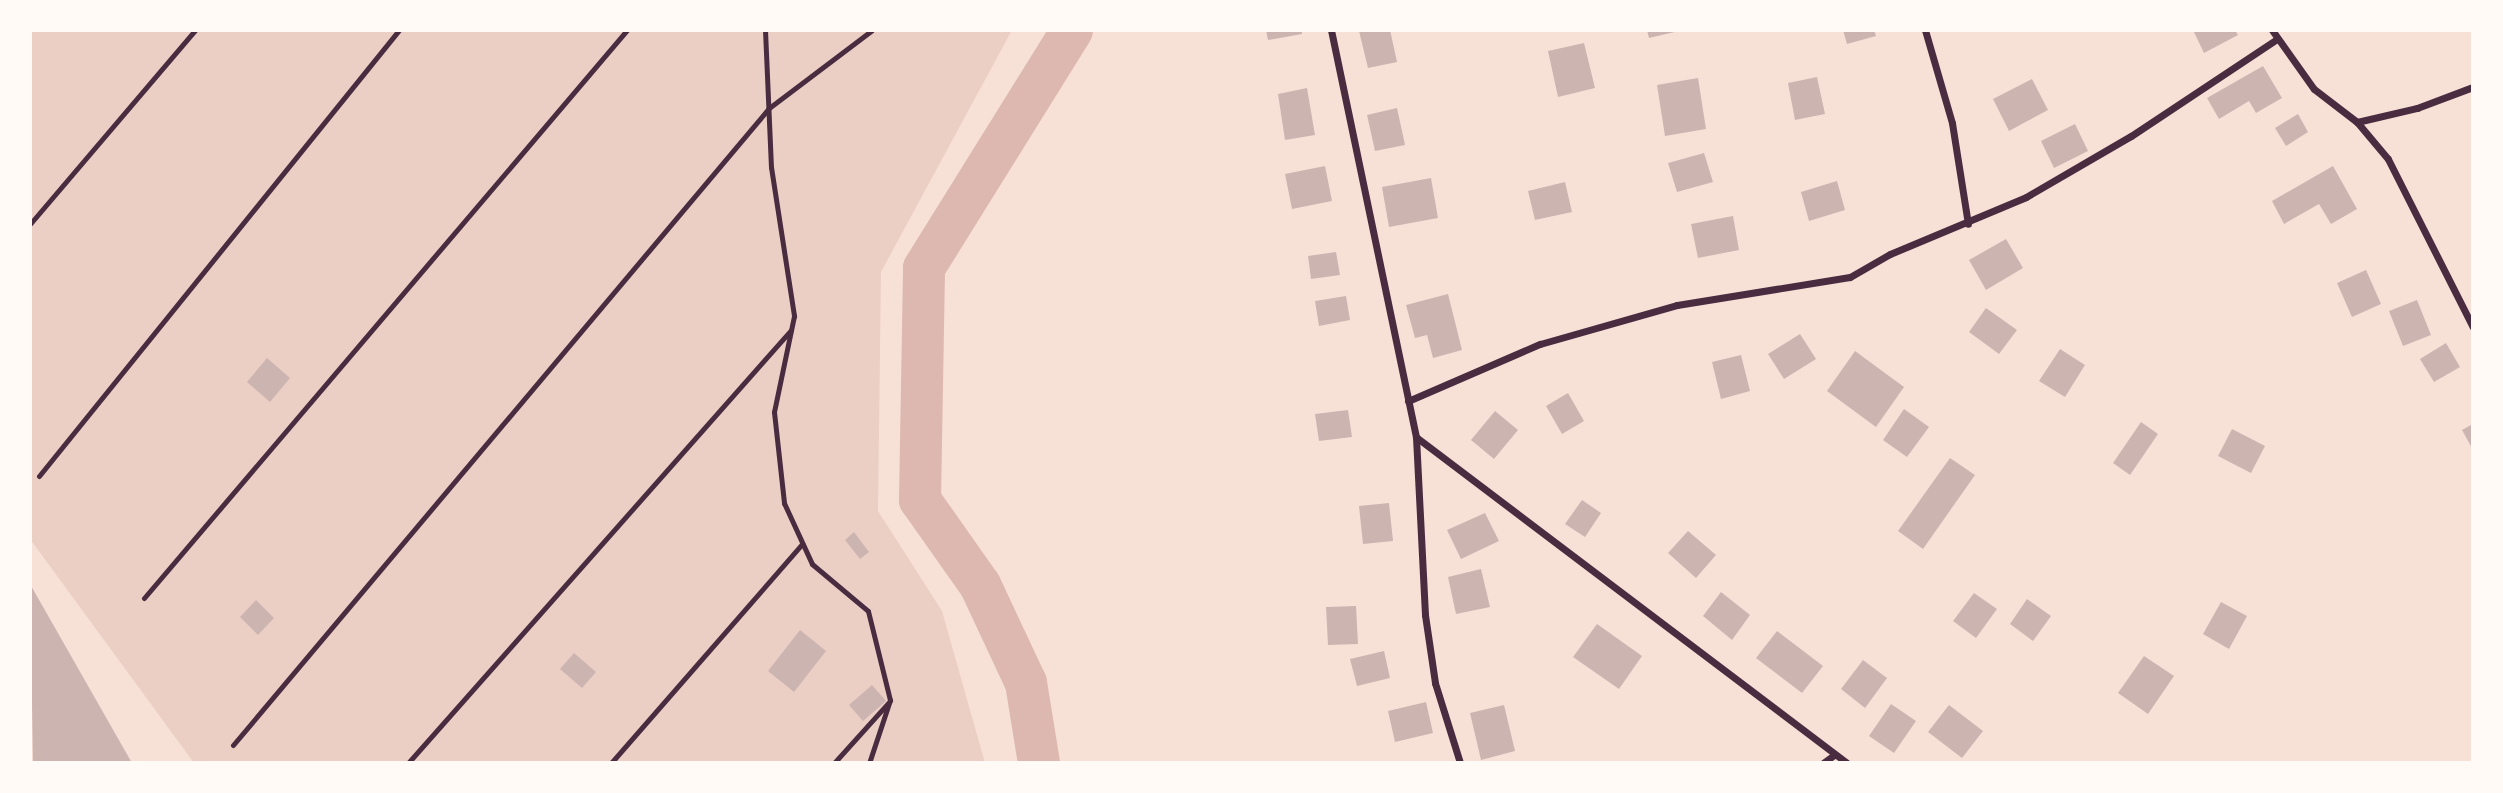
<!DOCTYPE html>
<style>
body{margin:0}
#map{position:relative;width:2503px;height:793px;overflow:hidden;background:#f7e1d7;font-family:"Source Serif 4",serif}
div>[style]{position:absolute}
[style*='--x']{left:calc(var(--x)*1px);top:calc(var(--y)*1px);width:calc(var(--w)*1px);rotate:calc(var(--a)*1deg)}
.green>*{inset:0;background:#ebcfc5}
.river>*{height:42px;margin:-21px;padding:0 21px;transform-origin:21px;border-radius:21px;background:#dcb8b0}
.building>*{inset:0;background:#ccb4b1}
.service>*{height:5px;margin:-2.5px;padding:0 2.5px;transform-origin:2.5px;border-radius:2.5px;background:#4a2c40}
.minor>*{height:7px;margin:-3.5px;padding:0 3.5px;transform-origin:3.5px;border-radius:3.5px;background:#4a2c40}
span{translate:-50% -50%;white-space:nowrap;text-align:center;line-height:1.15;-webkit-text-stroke:5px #fffaf5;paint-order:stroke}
.frame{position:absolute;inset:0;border:32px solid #fffaf5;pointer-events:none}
</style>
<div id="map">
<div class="green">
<i style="clip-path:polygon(30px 30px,1012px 30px,881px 272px,878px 511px,942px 611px,985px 763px,194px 763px,30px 539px)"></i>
</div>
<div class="river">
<i style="--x:1039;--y:763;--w:81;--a:-99.2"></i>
<i style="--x:1026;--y:683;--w:108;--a:-115.1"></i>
<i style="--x:980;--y:585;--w:104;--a:-125.2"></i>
<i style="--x:920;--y:500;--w:232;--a:-89"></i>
<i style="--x:924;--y:268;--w:280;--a:-58.1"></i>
</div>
<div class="building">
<i style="clip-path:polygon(1266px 30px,1302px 30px,1302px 34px,1268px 40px)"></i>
<i style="clip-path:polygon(1390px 30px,1397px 62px,1368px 68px,1359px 31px)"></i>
<i style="clip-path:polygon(1647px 30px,1679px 30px,1679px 31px,1649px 38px)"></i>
<i style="clip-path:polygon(1843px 30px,1874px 30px,1876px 36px,1847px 44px)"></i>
<i style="clip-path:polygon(2193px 30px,2235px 30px,2238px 35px,2204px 53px)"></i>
<i style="clip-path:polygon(1584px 43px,1595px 88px,1558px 97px,1548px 51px)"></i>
<i style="clip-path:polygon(2263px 66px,2282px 98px,2256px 113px,2249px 101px,2219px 119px,2207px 98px)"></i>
<i style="clip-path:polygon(1817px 77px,1825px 114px,1795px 120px,1788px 83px)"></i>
<i style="clip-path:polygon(1698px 78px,1706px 129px,1665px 136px,1657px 85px)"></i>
<i style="clip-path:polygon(2032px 79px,2048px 110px,2009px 131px,1993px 99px)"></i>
<i style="clip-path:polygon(1307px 88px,1315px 135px,1285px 140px,1278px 94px)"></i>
<i style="clip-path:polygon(1397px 108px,1405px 145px,1375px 151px,1367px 115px)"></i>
<i style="clip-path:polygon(2298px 114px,2308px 132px,2286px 146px,2275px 128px)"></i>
<i style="clip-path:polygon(2075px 124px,2088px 151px,2054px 168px,2041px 141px)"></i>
<i style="clip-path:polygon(1704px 153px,1713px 182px,1677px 192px,1668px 163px)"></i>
<i style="clip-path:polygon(1325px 166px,1332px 201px,1292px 209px,1285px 174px)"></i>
<i style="clip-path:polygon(2333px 166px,2357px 209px,2331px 224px,2319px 204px,2284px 224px,2272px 201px)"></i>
<i style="clip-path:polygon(1431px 178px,1438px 218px,1389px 227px,1382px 187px)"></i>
<i style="clip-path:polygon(1837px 181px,1845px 210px,1809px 221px,1801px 192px)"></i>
<i style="clip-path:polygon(1565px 182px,1572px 212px,1535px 220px,1528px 191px)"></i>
<i style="clip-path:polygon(1733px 216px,1739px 250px,1698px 258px,1691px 224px)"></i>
<i style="clip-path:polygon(2006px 239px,2023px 268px,1986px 290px,1969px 260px)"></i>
<i style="clip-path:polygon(1336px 252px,1340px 275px,1311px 279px,1308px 256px)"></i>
<i style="clip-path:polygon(2366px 270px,2381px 304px,2352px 317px,2337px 283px)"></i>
<i style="clip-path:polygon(1448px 294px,1462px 350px,1433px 358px,1427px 335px,1415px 338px,1406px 305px)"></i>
<i style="clip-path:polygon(1346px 296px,1350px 320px,1319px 326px,1315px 301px)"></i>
<i style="clip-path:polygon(2417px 300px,2431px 335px,2403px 346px,2389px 311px)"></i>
<i style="clip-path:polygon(1986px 308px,2017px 330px,1999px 354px,1969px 332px)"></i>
<i style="clip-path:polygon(1800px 334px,1816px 359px,1784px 379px,1768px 354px)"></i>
<i style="clip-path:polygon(2446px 343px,2460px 367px,2434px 382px,2420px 359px)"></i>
<i style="clip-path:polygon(2060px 349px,2085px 365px,2065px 397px,2039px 381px)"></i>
<i style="clip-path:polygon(1855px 351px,1904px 387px,1876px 427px,1827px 391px)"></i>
<i style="clip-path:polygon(1741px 355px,1750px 391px,1721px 399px,1712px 362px)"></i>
<i style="clip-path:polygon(267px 358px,290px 378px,270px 402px,247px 382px)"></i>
<i style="clip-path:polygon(1568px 393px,1584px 421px,1562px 434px,1546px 406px)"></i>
<i style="clip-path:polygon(1904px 409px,1929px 427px,1907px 457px,1883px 440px)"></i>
<i style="clip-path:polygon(1348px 410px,1352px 437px,1319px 441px,1315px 414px)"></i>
<i style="clip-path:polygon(1495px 411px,1518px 430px,1494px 459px,1471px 440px)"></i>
<i style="clip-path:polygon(2141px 422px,2158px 434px,2130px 475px,2113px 463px)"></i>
<i style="clip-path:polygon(2473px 424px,2473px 450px,2462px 430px)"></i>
<i style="clip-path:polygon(2232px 429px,2265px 446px,2251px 473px,2218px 456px)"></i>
<i style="clip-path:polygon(1950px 458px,1975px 475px,1923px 549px,1898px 531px)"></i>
<i style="clip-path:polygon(1582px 500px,1601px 513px,1585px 537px,1565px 524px)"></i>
<i style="clip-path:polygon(1389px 503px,1393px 541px,1363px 544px,1359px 506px)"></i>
<i style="clip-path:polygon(1485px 513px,1499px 541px,1461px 559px,1447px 530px)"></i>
<i style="clip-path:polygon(1688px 531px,1716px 555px,1696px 578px,1668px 553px)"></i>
<i style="clip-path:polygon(854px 532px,869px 552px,860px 559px,845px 540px)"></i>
<i style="clip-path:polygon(1481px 569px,1490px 607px,1456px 614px,1448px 577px)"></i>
<i style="clip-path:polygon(30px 584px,132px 763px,33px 763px)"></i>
<i style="clip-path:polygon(1721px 592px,1750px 615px,1732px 640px,1703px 616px)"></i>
<i style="clip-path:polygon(1974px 593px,1997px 609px,1976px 638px,1953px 621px)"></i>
<i style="clip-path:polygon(2027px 599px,2051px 616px,2033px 641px,2010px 624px)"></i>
<i style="clip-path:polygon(256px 600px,274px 618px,258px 635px,240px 617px)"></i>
<i style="clip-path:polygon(2221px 602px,2247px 616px,2229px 649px,2203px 634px)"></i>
<i style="clip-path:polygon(1356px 606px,1358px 644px,1328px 645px,1326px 607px)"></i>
<i style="clip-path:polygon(1597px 624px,1642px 656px,1619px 689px,1573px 657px)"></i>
<i style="clip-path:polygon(800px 630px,826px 651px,794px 692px,768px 671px)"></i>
<i style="clip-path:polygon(1777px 631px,1823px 666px,1802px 693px,1756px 658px)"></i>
<i style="clip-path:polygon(1384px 651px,1390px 678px,1357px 686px,1350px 659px)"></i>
<i style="clip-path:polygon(574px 653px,596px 672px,582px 688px,560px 669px)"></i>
<i style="clip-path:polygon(2144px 656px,2174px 676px,2148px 714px,2118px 693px)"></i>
<i style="clip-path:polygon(1863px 660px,1887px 678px,1865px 708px,1841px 689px)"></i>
<i style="clip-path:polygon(872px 685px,886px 701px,863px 721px,849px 705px)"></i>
<i style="clip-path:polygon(1426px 702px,1433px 733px,1395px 742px,1388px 711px)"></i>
<i style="clip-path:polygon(1891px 704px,1916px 721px,1894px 753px,1869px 736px)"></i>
<i style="clip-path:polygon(1504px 705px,1515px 751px,1481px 760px,1470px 713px)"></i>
<i style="clip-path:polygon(1949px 705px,1983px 731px,1962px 758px,1928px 732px)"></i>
</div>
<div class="service">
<i style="--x:765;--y:30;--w:137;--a:87.5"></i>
<i style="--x:771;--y:167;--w:151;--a:81.2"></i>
<i style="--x:794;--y:316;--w:98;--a:101.8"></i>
<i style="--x:774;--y:412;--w:92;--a:83.7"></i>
<i style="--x:784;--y:503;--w:67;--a:65.3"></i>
<i style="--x:812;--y:564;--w:73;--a:40"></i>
<i style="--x:868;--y:611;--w:92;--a:76.1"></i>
<i style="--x:890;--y:700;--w:66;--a:108.4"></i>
<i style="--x:30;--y:224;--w:255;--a:-49.6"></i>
<i style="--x:39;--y:476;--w:573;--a:-51.09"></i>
<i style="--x:144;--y:598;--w:746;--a:-49.62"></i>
<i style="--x:233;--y:745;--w:833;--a:-49.92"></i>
<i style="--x:769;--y:108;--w:129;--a:-37.1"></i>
<i style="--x:408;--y:763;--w:578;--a:-48.51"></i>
<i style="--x:611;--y:763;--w:291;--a:-48.9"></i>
<i style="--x:834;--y:763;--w:81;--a:-48"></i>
</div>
<div class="minor">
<i style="--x:1331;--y:30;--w:416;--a:78.2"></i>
<i style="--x:1416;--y:437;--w:178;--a:87.1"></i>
<i style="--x:1425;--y:615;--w:69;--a:81.6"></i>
<i style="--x:1435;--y:683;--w:84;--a:72.6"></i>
<i style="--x:1925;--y:30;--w:97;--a:73.8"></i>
<i style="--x:1952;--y:123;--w:102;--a:81"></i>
<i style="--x:2272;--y:30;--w:72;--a:54.6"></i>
<i style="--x:2314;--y:89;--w:54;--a:37.5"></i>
<i style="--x:2357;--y:122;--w:48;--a:50"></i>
<i style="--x:2388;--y:159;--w:188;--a:63.2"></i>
<i style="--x:2357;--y:122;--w:62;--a:-13.1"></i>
<i style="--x:2417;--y:108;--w:60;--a:-20.6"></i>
<i style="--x:1408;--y:401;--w:144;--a:-23.4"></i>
<i style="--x:1540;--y:344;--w:142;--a:-15.9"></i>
<i style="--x:1677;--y:305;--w:175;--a:-9.2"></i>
<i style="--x:1850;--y:277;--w:46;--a:-29.9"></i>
<i style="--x:1890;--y:254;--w:147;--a:-22.7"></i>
<i style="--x:2026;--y:197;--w:121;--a:-30.2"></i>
<i style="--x:2131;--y:136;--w:175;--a:-33.6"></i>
<i style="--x:1416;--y:437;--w:540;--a:37.1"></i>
<i style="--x:1823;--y:763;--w:14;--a:-36"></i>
</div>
<div class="frame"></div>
</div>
